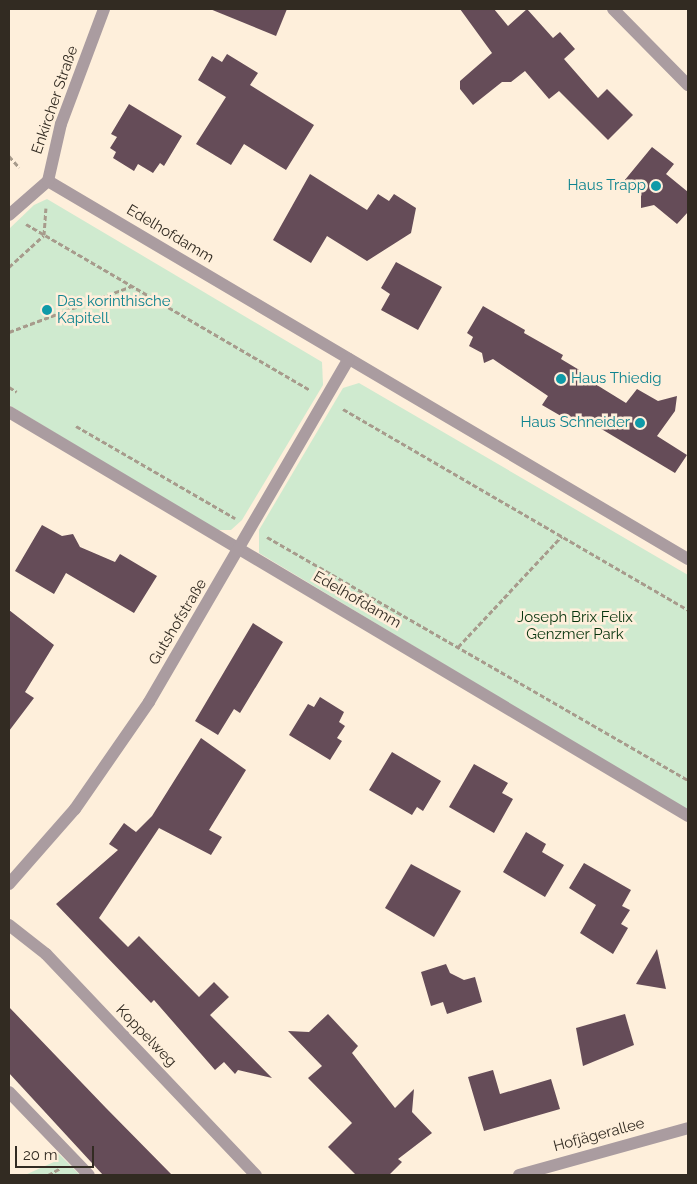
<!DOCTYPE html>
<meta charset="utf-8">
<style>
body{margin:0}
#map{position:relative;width:697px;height:1184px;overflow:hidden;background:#feefdb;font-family:Raleway,sans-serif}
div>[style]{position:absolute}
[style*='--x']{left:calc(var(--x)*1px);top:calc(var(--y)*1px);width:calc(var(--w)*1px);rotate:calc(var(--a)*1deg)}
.green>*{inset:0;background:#cfeacf}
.building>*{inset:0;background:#654c58}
.path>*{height:3px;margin-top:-1.5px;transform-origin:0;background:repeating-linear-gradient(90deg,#a79b8c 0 5px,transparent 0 7.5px)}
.service>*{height:12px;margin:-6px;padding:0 6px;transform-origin:6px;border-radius:6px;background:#aa9ca0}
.minor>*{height:12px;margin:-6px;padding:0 6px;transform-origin:6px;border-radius:6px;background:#aa9ca0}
.dots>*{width:14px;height:14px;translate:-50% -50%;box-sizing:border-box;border:2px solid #feefdb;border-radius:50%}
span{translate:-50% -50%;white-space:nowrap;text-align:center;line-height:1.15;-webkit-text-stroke:5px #feefdb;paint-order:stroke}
.street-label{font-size:15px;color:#322b22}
.culture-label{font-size:15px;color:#0d838f}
.right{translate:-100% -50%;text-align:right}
.left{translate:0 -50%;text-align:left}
.park-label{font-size:15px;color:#08350e}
.frame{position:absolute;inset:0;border:10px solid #322b22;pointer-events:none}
.scale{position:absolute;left:15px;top:1146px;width:79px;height:22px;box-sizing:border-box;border:2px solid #322b22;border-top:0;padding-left:6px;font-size:15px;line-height:18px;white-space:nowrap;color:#322b22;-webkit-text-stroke:4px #feefdb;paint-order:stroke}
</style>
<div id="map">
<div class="green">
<i style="clip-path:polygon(47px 199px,322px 362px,323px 385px,242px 520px,231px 530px,216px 530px,9px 405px,9px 229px,34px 205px)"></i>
<i style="clip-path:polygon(359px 383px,688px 575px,688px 811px,259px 553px,259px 530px,343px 388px)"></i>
<i style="clip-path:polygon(57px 1152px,80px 1175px,25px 1175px,56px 1161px)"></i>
</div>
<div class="building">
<i style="clip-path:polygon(210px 9px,287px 9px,276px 36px)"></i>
<i style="clip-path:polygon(460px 9px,494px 9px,508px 26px,527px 9px,553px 38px,560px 32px,575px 49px,564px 59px,598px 98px,607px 89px,633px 115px,608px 140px,559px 91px,549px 99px,525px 71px,511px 82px,502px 82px,473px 105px,460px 89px,460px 81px,492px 53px)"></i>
<i style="clip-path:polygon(227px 54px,258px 73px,250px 85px,314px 125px,286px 170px,244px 144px,231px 165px,196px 144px,226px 97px,198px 80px,212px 56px,222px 62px)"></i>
<i style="clip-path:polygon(129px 104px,182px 136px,164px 166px,160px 163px,153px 173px,138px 164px,134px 171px,113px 158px,116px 152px,110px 148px,117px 137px,111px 134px)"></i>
<i style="clip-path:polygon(652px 147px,674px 164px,666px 174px,688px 192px,688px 212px,677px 224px,654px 205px,641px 208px,641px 194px,624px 181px)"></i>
<i style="clip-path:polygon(310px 174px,367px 210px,378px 194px,389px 201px,394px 194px,416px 208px,411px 233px,367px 261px,327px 236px,311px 263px,273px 240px)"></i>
<i style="clip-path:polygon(396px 262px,442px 287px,418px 330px,381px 310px,390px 294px,381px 288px)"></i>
<i style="clip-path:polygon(483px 306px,525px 330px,524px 333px,563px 355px,561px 359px,581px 371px,579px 374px,626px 403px,637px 389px,658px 401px,677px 396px,675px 411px,657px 436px,687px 455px,675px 473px,578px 415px,573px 423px,542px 405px,548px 396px,493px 359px,484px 363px,482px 353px,469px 346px,473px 337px,467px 333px)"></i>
<i style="clip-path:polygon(42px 525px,62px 536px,73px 534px,80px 547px,115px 562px,120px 554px,157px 576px,134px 613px,66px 573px,54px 594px,15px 571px)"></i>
<i style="clip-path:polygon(9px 610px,54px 645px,25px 692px,34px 698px,9px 731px)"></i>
<i style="clip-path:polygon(253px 623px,283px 642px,240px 713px,234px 709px,218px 735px,195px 721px)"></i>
<i style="clip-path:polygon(320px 697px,344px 712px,339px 722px,345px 726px,337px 738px,342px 741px,330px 760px,289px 735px,308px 704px,314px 707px)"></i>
<i style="clip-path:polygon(201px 738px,246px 770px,209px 830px,222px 837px,211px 855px,159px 828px,99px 918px,128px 947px,139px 936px,199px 997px,214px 982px,229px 997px,210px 1015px,272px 1078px,238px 1070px,235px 1074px,224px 1062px,215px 1070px,154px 1000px,151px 1003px,56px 904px,118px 850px,109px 844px,124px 823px,136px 832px,152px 816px)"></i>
<i style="clip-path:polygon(392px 752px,441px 781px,423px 811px,417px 807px,412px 815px,369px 790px)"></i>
<i style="clip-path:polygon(474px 764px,508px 783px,502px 793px,513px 799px,494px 833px,449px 807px)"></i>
<i style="clip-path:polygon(526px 832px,546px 844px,542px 852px,564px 865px,545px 897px,503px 872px)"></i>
<i style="clip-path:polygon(584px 863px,631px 890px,622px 906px,630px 910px,621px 924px,628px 928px,613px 954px,580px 933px,596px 905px,569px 888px)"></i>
<i style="clip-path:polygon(411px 864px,461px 891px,434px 937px,385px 908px)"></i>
<i style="clip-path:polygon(657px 949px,666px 989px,636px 984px)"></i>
<i style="clip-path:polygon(446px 964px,450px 973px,464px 980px,475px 977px,482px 1002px,447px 1014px,443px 1002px,431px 1006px,421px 972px)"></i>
<i style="clip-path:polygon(9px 1007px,106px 1108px,172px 1175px,103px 1175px,9px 1073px)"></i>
<i style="clip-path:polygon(328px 1014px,358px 1046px,352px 1053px,395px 1108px,414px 1089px,412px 1112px,432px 1133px,398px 1159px,402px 1162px,389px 1175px,356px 1175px,328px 1147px,352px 1123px,308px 1078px,322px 1066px,288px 1031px,309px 1032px)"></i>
<i style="clip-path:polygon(625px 1014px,634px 1045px,583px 1066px,576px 1028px)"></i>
<i style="clip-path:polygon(493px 1070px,500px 1094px,551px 1079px,560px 1109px,484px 1131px,468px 1077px)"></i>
</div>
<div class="path">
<i style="--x:9;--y:156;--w:15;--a:48"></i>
<i style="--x:26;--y:224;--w:329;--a:30.3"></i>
<i style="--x:9;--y:267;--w:47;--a:-42.4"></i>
<i style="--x:44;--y:235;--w:27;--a:-86"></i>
<i style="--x:9;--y:332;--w:131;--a:-20.5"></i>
<i style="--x:9;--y:387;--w:9;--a:32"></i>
<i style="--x:343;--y:409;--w:399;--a:30.2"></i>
<i style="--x:76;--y:426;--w:184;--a:30.1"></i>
<i style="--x:267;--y:537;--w:486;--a:30"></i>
<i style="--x:458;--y:647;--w:152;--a:-46.9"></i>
<i style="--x:48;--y:1175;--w:13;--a:-29"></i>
</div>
<div class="service">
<i style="--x:9;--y:1092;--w:115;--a:46.1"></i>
</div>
<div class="minor">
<i style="--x:613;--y:9;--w:107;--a:45.4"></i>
<i style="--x:48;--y:181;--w:743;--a:30.57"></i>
<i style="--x:9;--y:215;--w:52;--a:-41.1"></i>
<i style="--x:48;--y:181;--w:58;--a:-77.2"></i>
<i style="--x:61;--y:124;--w:123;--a:-69.5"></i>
<i style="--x:9;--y:412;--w:790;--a:30.75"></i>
<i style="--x:9;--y:884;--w:100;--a:-48.7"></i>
<i style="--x:75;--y:809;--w:130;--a:-55.3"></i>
<i style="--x:149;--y:702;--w:397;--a:-59.8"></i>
<i style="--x:9;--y:925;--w:47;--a:38.1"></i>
<i style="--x:46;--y:954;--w:305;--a:46.5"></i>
<i style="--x:519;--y:1175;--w:175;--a:-15.5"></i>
</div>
<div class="dots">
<i style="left:656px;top:186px;background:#0f9aa8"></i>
<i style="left:47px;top:310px;background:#0f9aa8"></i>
<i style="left:561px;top:379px;background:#0f9aa8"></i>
<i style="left:640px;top:423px;background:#0f9aa8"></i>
</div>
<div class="street-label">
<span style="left:55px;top:100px;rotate:-71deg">Enkircher Straße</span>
<span style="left:170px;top:234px;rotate:31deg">Edelhofdamm</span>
<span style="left:357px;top:600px;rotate:30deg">Edelhofdamm</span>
<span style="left:178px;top:622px;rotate:-59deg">Gutshofstraße</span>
<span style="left:146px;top:1036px;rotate:46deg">Koppelweg</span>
<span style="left:599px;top:1135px;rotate:-15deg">Hofjägerallee</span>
</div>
<div class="culture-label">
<span class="right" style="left:646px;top:186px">Haus Trapp</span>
<span class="left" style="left:57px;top:310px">Das korinthische<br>Kapitell</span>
<span class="left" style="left:571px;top:379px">Haus Thiedig</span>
<span class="right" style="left:630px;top:423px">Haus Schneider</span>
</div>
<div class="park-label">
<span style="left:575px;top:626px">Joseph Brix Felix<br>Genzmer Park</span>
</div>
<div class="frame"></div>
<div class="scale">20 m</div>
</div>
